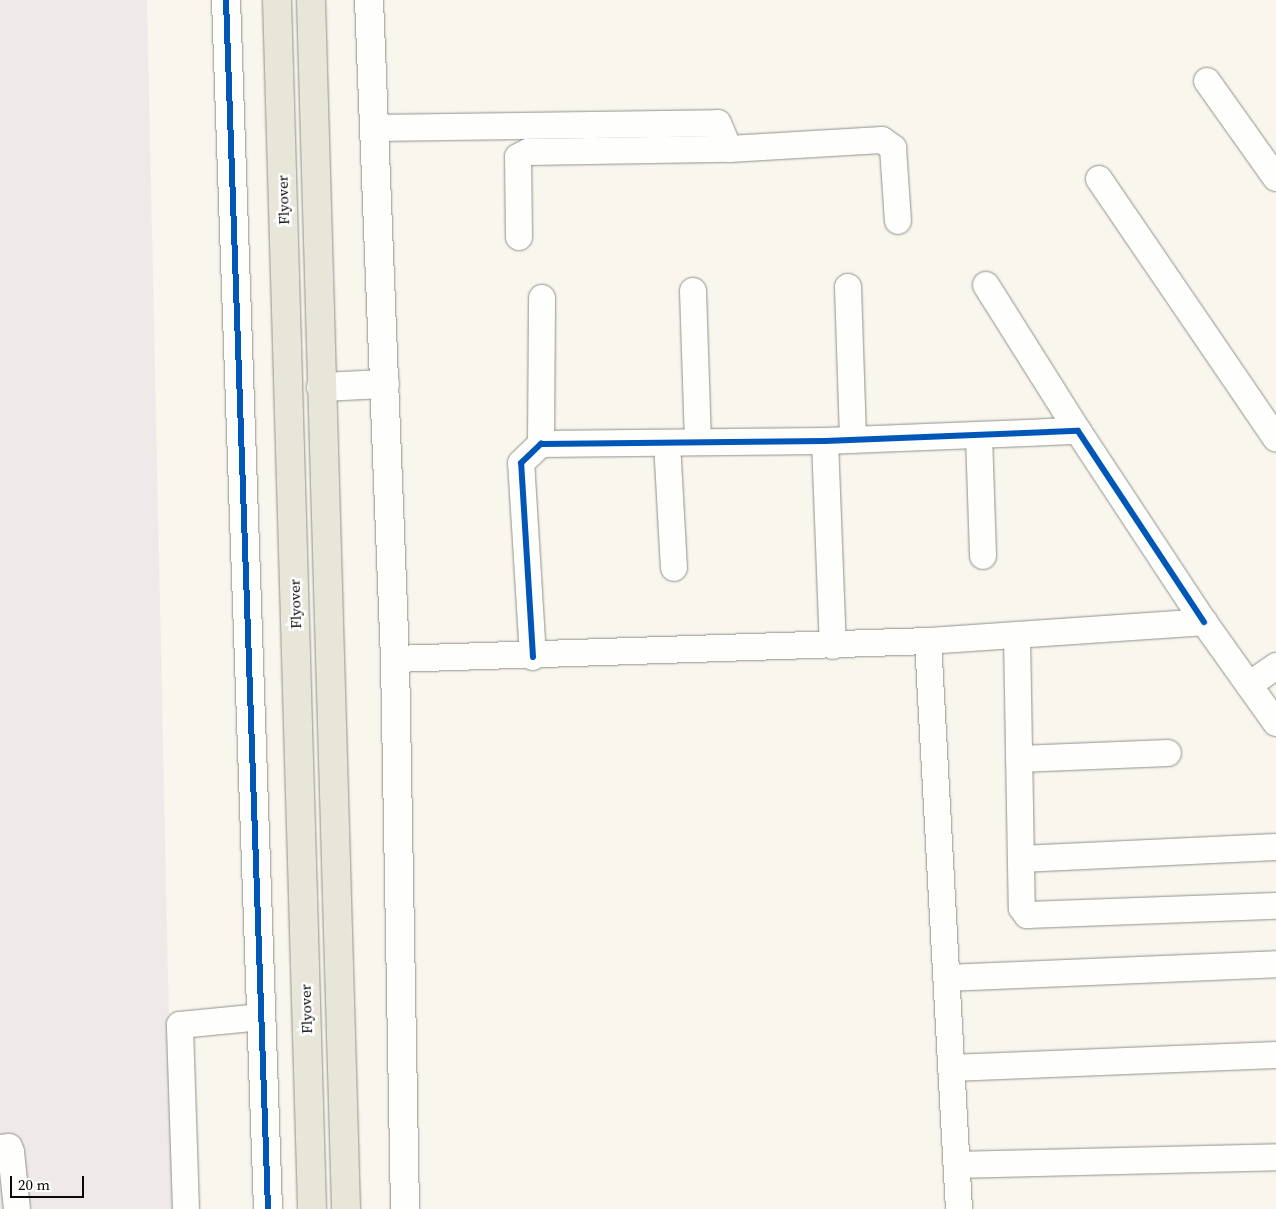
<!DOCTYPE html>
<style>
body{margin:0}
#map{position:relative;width:1276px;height:1209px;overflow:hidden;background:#f8f6ed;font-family:"Source Serif 4",serif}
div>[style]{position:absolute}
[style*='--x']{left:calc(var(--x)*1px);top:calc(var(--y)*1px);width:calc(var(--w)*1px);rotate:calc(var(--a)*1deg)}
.industrial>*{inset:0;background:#efe9ea}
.roads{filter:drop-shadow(0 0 1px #91908c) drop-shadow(0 0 1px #91908c)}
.minor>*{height:26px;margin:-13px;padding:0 13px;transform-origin:13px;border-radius:13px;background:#fefefc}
.tertiary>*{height:28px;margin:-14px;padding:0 14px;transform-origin:14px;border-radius:14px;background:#fefefc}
.primary>*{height:28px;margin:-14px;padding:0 14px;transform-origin:14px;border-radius:14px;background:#e8e5d9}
.cycleway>*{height:6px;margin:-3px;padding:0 3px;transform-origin:3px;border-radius:3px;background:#0057b8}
span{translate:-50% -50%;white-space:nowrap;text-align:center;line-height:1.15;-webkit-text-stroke:5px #fff;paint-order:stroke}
.street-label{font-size:15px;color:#090909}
.scale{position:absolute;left:10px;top:1176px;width:74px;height:22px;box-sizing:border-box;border:2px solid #090909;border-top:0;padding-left:6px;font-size:15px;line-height:18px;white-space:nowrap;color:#090909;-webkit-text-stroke:4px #fff;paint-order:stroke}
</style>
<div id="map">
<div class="industrial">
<i style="clip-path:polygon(0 0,147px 0,173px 1209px,0 1209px)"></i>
</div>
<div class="roads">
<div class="minor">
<i style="--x:1207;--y:81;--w:119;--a:54.6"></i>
<i style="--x:376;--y:128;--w:342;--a:-0.8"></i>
<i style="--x:718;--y:123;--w:28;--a:67"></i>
<i style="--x:1099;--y:179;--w:314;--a:55.7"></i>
<i style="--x:519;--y:237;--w:80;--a:-90.7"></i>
<i style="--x:518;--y:157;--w:11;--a:-27"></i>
<i style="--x:528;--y:152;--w:201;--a:-0.9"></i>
<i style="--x:729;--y:149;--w:153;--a:-3.4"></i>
<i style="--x:882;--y:140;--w:14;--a:36"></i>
<i style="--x:893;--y:148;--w:73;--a:86.1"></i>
<i style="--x:986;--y:285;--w:173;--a:57.8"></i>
<i style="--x:848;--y:287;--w:153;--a:88.1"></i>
<i style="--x:693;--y:291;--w:151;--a:88.1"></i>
<i style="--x:979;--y:435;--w:121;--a:88.1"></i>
<i style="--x:825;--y:441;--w:205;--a:87.8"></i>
<i style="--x:667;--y:443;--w:125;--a:86.8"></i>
<i style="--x:541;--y:444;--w:146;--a:-89.6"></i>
<i style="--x:1017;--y:635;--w:273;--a:89"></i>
<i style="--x:1022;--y:908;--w:9;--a:54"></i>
<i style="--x:1027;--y:915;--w:249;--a:-2.1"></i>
<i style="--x:928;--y:641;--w:569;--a:86.88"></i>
<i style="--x:533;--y:657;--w:194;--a:-93.5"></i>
<i style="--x:521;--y:463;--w:28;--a:-44"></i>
<i style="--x:541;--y:444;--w:284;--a:-0.6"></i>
<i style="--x:825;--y:441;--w:253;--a:-2.3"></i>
<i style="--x:1078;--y:431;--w:229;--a:56.6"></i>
<i style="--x:395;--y:659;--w:533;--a:-1.93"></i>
<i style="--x:928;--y:641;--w:277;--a:-3.9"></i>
<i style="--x:1204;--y:622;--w:124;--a:54.5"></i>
<i style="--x:1249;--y:685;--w:33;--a:-35"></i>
<i style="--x:1019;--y:759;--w:149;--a:-2.3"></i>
<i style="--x:1021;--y:859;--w:255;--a:-2.7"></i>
<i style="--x:947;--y:978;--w:329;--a:-2.4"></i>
<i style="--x:952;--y:1068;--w:324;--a:-2.3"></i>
<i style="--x:0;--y:1148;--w:9;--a:-6"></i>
<i style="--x:9;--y:1147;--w:5;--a:68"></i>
<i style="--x:11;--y:1152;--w:57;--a:84"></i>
<i style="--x:957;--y:1165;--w:319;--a:-1.4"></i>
<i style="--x:186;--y:1209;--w:184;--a:-91.9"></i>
<i style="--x:180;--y:1025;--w:82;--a:-5.6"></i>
</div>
<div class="tertiary">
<i style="--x:226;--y:0;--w:1210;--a:88.01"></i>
<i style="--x:369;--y:0;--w:660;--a:87.74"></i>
<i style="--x:395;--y:659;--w:550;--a:88.96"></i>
<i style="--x:321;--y:387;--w:64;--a:-2.7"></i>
</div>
<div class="primary">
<i style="--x:277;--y:0;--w:1210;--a:88.34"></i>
<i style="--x:311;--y:0;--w:1210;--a:88.34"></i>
</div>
</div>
<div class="cycleway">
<i style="--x:226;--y:0;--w:1210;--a:88.01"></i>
<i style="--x:533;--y:657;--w:194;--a:-93.5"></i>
<i style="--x:521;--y:463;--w:28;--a:-44"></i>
<i style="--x:541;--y:444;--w:284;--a:-0.6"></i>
<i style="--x:825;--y:441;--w:253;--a:-2.3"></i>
<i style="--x:1078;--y:431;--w:229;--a:56.6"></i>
</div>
<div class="street-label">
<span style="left:283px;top:200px;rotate:-92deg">Flyover</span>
<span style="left:295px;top:604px;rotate:-92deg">Flyover</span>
<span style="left:306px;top:1009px;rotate:-92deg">Flyover</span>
</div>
<div class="scale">20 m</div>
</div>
